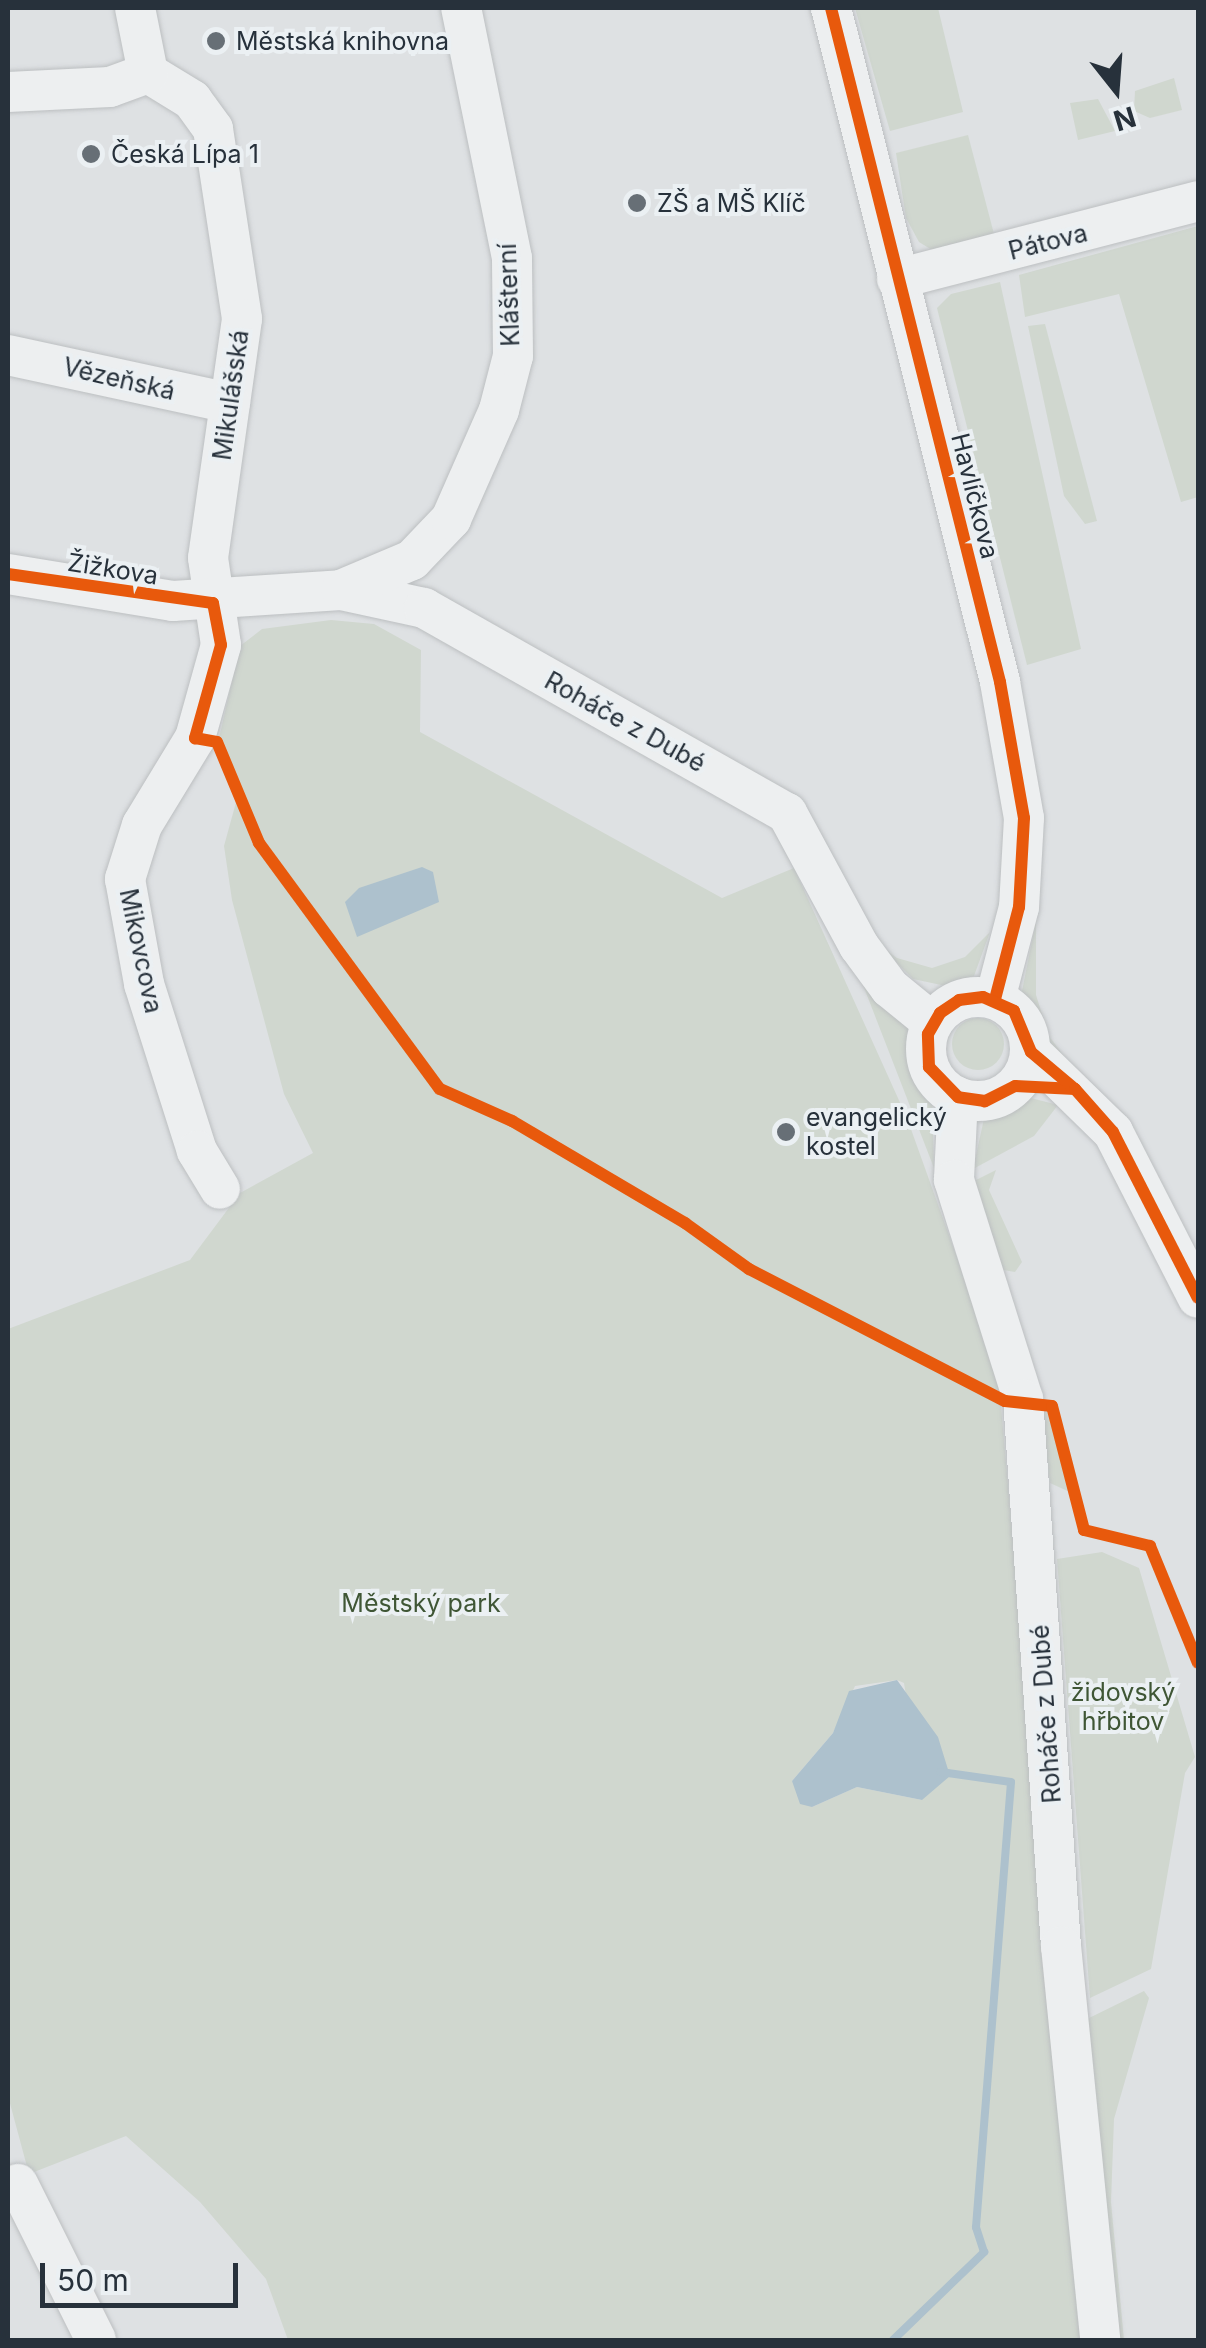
<!DOCTYPE html>
<meta charset="utf-8">
<style>
body{margin:0}
#map{position:relative;width:1206px;height:2348px;overflow:hidden;background:#dee1e3;font-family:Inter,sans-serif}
div>[style]{position:absolute}
[style*='--x']{left:calc(var(--x)*1px);top:calc(var(--y)*1px);width:calc(var(--w)*1px);rotate:calc(var(--a)*1deg)}
.green>*{inset:0;background:#d0d7cf}
.round{border-radius:50%}
.water>*{inset:0;background:#adc1cd}
.stream>*{height:8px;margin:-4px;padding:0 4px;transform-origin:4px;border-radius:4px;background:#adc1cd}
.roads{filter:drop-shadow(0 0 2px #bcbfc1) drop-shadow(0 0 2px #bcbfc1)}
.minor>*{height:40px;margin:-20px;padding:0 20px;transform-origin:20px;border-radius:20px;background:#edeff0}
.minor>.ring{margin:-20px;padding:0;box-sizing:content-box;background:none;border:40px solid #edeff0;border-radius:50%}
.cycleway>*{height:12px;margin:-6px;padding:0 6px;transform-origin:6px;border-radius:6px;background:#e8590c}
.dots>*{width:28px;height:28px;translate:-50% -50%;box-sizing:border-box;border:5px solid #ebf0f3;border-radius:50%}
span{translate:-50% -50%;white-space:nowrap;text-align:center;line-height:1.15;-webkit-text-stroke:8px #ebf0f3;paint-order:stroke}
.poi-label{font-size:25px;color:#27313b}
.left{translate:0 -50%;text-align:left}
.street-label{font-size:25px;color:#27313b}
.park-label{font-size:25px;color:#3f5635}
.frame{position:absolute;inset:0;border:10px solid #27313b;pointer-events:none}
.north{position:absolute;left:1066px;top:40px;width:100px;height:100px;-webkit-text-stroke:8px #ebf0f3;paint-order:stroke;rotate:163deg;font-size:28px;font-weight:700;line-height:40px;text-align:center;color:#27313b}
.north::after{content:'';display:block;margin:auto;width:35px;height:45px;background:#27313b;clip-path:polygon(50% 0,100% 100%,50% 72%,0 100%)}
.scale{position:absolute;left:40px;top:2263px;width:198px;height:45px;box-sizing:border-box;border:5px solid #27313b;border-top:0;padding-left:12px;font-size:30px;line-height:35px;white-space:nowrap;color:#27313b;-webkit-text-stroke:8px #ebf0f3;paint-order:stroke}
</style>
<div id="map">
<div class="green">
<i style="clip-path:polygon(855px 8px,938px 8px,963px 112px,890px 131px)"></i>
<i style="clip-path:polygon(1174px 78px,1182px 110px,1150px 118px,1134px 111px,1135px 91px)"></i>
<i style="clip-path:polygon(1098px 99px,1115px 131px,1078px 140px,1070px 103px)"></i>
<i style="clip-path:polygon(968px 135px,994px 234px,932px 250px,919px 242px,906px 218px,896px 153px)"></i>
<i style="clip-path:polygon(1198px 226px,1198px 497px,1181px 502px,1119px 294px,1025px 317px,1019px 275px)"></i>
<i style="clip-path:polygon(1000px 282px,1081px 649px,1027px 665px,937px 308px,951px 294px)"></i>
<i style="clip-path:polygon(1045px 324px,1097px 521px,1085px 524px,1064px 496px,1028px 326px)"></i>
<i style="clip-path:polygon(evenodd,331px 620px,374px 624px,421px 650px,420px 732px,722px 898px,794px 868px,907px 1118px,998px 1372px,1083px 2340px,288px 2340px,266px 2279px,200px 2202px,126px 2136px,29px 2174px,8px 2096px,8px 1329px,190px 1260px,240px 1193px,313px 1153px,284px 1094px,232px 900px,224px 846px,238px 795px,217px 747px,240px 646px,262px 629px,331px 620px,897px 1680px,904px 1683px,922px 1800px,857px 1787px,812px 1807px,792px 1781px,833px 1733px,855px 1686px,897px 1680px)"></i>
<i style="clip-path:polygon(1036px 921px,1036px 995px,1049px 1036px,1069px 1063px,1041px 1038px,1022px 991px)"></i>
<i style="clip-path:polygon(990px 932px,974px 976px,946px 986px,913px 979px,878px 944px,897px 958px,932px 968px,965px 957px)"></i>
<i style="clip-path:polygon(863px 985px,910px 1028px,917px 1062px,932px 1090px,934px 1168px)"></i>
<i class="round" style="left:952px;top:1018px;width:52px;height:52px"></i>
<i style="clip-path:polygon(1023px 1096px,1058px 1105px,1034px 1136px,973px 1169px,985px 1114px)"></i>
<i style="clip-path:polygon(996px 1170px,989px 1190px,1022px 1262px,1015px 1272px,1003px 1270px,974px 1181px)"></i>
<i style="clip-path:polygon(1042px 1411px,1050px 1413px,1072px 1493px,1050px 1483px)"></i>
<i style="clip-path:polygon(1102px 1552px,1139px 1568px,1195px 1757px,1185px 1773px,1151px 1969px,1090px 1998px,1057px 1559px)"></i>
<i style="clip-path:polygon(1144px 1991px,1149px 1998px,1114px 2119px,1111px 2202px,1124px 2340px,1111px 2340px,1087px 2019px)"></i>
</div>
<div class="water">
<i style="clip-path:polygon(422px 867px,433px 872px,439px 902px,357px 937px,345px 902px,359px 888px)"></i>
<i style="clip-path:polygon(897px 1680px,938px 1737px,950px 1776px,922px 1800px,857px 1787px,812px 1807px,800px 1804px,792px 1781px,833px 1733px,849px 1691px)"></i>
</div>
<div class="stream">
<i style="--x:893;--y:2340;--w:127;--a:-44"></i>
<i style="--x:984;--y:2252;--w:26;--a:-108"></i>
<i style="--x:976;--y:2227;--w:446;--a:-85.5"></i>
<i style="--x:1011;--y:1782;--w:71;--a:-171.9"></i>
</div>
<div class="roads">
<div class="minor">
<i style="--x:831;--y:8;--w:695;--a:75.92"></i>
<i style="--x:1000;--y:682;--w:138;--a:80"></i>
<i style="--x:1024;--y:818;--w:89;--a:93.2"></i>
<i style="--x:1019;--y:907;--w:95;--a:104.6"></i>
<i style="--x:148;--y:73;--w:52;--a:31.5"></i>
<i style="--x:192;--y:100;--w:36;--a:54"></i>
<i style="--x:213;--y:129;--w:192;--a:81.3"></i>
<i style="--x:242;--y:319;--w:241;--a:98.1"></i>
<i style="--x:208;--y:558;--w:88;--a:81.5"></i>
<i style="--x:221;--y:645;--w:97;--a:105.6"></i>
<i style="--x:195;--y:738;--w:102;--a:121.3"></i>
<i style="--x:142;--y:825;--w:57;--a:107.5"></i>
<i style="--x:125;--y:879;--w:107;--a:79.7"></i>
<i style="--x:144;--y:984;--w:175;--a:72.4"></i>
<i style="--x:197;--y:1151;--w:44;--a:58.8"></i>
<i style="--x:8;--y:92;--w:102;--a:-2.8"></i>
<i style="--x:110;--y:87;--w:40;--a:-20.2"></i>
<i style="--x:148;--y:73;--w:66;--a:-101.3"></i>
<i style="--x:897;--y:279;--w:311;--a:-14.5"></i>
<i style="--x:8;--y:355;--w:227;--a:12.2"></i>
<i style="--x:8;--y:574;--w:167;--a:9.3"></i>
<i style="--x:173;--y:601;--w:168;--a:-3.7"></i>
<i style="--x:341;--y:590;--w:85;--a:12.2"></i>
<i style="--x:424;--y:608;--w:417;--a:29.5"></i>
<i style="--x:787;--y:813;--w:151;--a:61.6"></i>
<i style="--x:859;--y:946;--w:52;--a:53.6"></i>
<i style="--x:890;--y:988;--w:55;--a:39.1"></i>
<i style="--x:341;--y:590;--w:77;--a:-22.9"></i>
<i style="--x:412;--y:560;--w:57;--a:-46.4"></i>
<i style="--x:451;--y:519;--w:119;--a:-66.2"></i>
<i style="--x:499;--y:410;--w:56;--a:-75.5"></i>
<i style="--x:513;--y:356;--w:98;--a:-90.6"></i>
<i style="--x:512;--y:258;--w:255;--a:-101.5"></i>
<i class="ring" style="left:926px;top:997px;width:64px;height:64px"></i>
<i style="--x:1031;--y:1052;--w:115;--a:44.3"></i>
<i style="--x:1113;--y:1132;--w:186;--a:62.9"></i>
<i style="--x:958;--y:1097;--w:83;--a:92.8"></i>
<i style="--x:954;--y:1180;--w:230;--a:72.5"></i>
<i style="--x:1023;--y:1399;--w:548;--a:86.03"></i>
<i style="--x:1061;--y:1946;--w:396;--a:84.3"></i>
<i style="--x:18;--y:2184;--w:174;--a:63.4"></i>
</div>
</div>
<div class="cycleway">
<i style="--x:831;--y:8;--w:695;--a:75.92"></i>
<i style="--x:1000;--y:682;--w:138;--a:80"></i>
<i style="--x:1024;--y:818;--w:89;--a:93.2"></i>
<i style="--x:1019;--y:907;--w:95;--a:104.6"></i>
<i style="--x:8;--y:574;--w:207;--a:8.1"></i>
<i style="--x:213;--y:603;--w:43;--a:79.2"></i>
<i style="--x:221;--y:645;--w:97;--a:105.6"></i>
<i style="--x:195;--y:738;--w:22;--a:10"></i>
<i style="--x:217;--y:742;--w:109;--a:67.4"></i>
<i style="--x:259;--y:843;--w:305;--a:53.7"></i>
<i style="--x:440;--y:1089;--w:79;--a:24"></i>
<i style="--x:512;--y:1121;--w:201;--a:30.5"></i>
<i style="--x:685;--y:1223;--w:79;--a:35.7"></i>
<i style="--x:749;--y:1269;--w:288;--a:27.3"></i>
<i style="--x:1005;--y:1401;--w:47;--a:6.1"></i>
<i style="--x:1052;--y:1406;--w:128;--a:75.5"></i>
<i style="--x:1084;--y:1530;--w:68;--a:13.6"></i>
<i style="--x:1150;--y:1546;--w:126;--a:67.7"></i>
<i style="--x:1075;--y:1089;--w:60;--a:-177.1"></i>
<i style="--x:1015;--y:1086;--w:34;--a:153"></i>
<i style="--x:985;--y:1101;--w:27;--a:-172"></i>
<i style="--x:958;--y:1097;--w:42;--a:-134"></i>
<i style="--x:929;--y:1067;--w:33;--a:-92"></i>
<i style="--x:928;--y:1034;--w:24;--a:-60"></i>
<i style="--x:940;--y:1013;--w:23;--a:-34"></i>
<i style="--x:959;--y:1000;--w:24;--a:-7"></i>
<i style="--x:983;--y:997;--w:34;--a:24"></i>
<i style="--x:1014;--y:1011;--w:44;--a:67.5"></i>
<i style="--x:1031;--y:1052;--w:57;--a:40.1"></i>
<i style="--x:1075;--y:1089;--w:57;--a:48.5"></i>
<i style="--x:1113;--y:1132;--w:186;--a:62.9"></i>
</div>
<div class="dots">
<i style="left:216px;top:41px;background:#676f76"></i>
<i style="left:91px;top:154px;background:#676f76"></i>
<i style="left:637px;top:203px;background:#676f76"></i>
<i style="left:786px;top:1132px;background:#676f76"></i>
</div>
<div class="poi-label">
<span class="left" style="left:236px;top:41px">Městská knihovna</span>
<span class="left" style="left:111px;top:154px">Česká Lípa 1</span>
<span class="left" style="left:657px;top:203px">ZŠ a MŠ Klíč</span>
<span class="left" style="left:806px;top:1132px">evangelický<br>kostel</span>
</div>
<div class="street-label">
<span style="left:1048px;top:242px;rotate:-14deg">Pátova</span>
<span style="left:509px;top:295px;rotate:-92deg">Klášterní</span>
<span style="left:119px;top:379px;rotate:13deg">Vězeňská</span>
<span style="left:231px;top:395px;rotate:-82deg">Mikulášská</span>
<span style="left:975px;top:496px;rotate:76deg">Havlíčkova</span>
<span style="left:113px;top:569px;rotate:9deg">Žižkova</span>
<span style="left:625px;top:722px;rotate:29deg">Roháče z Dubé</span>
<span style="left:141px;top:951px;rotate:78deg">Mikovcova</span>
<span style="left:1046px;top:1714px;rotate:-94deg">Roháče z Dubé</span>
</div>
<div class="park-label">
<span style="left:421px;top:1603px">Městský park</span>
<span style="left:1123px;top:1707px">židovský<br>hřbitov</span>
</div>
<div class="frame"></div>
<div class="north">N</div>
<div class="scale">50 m</div>
</div>
